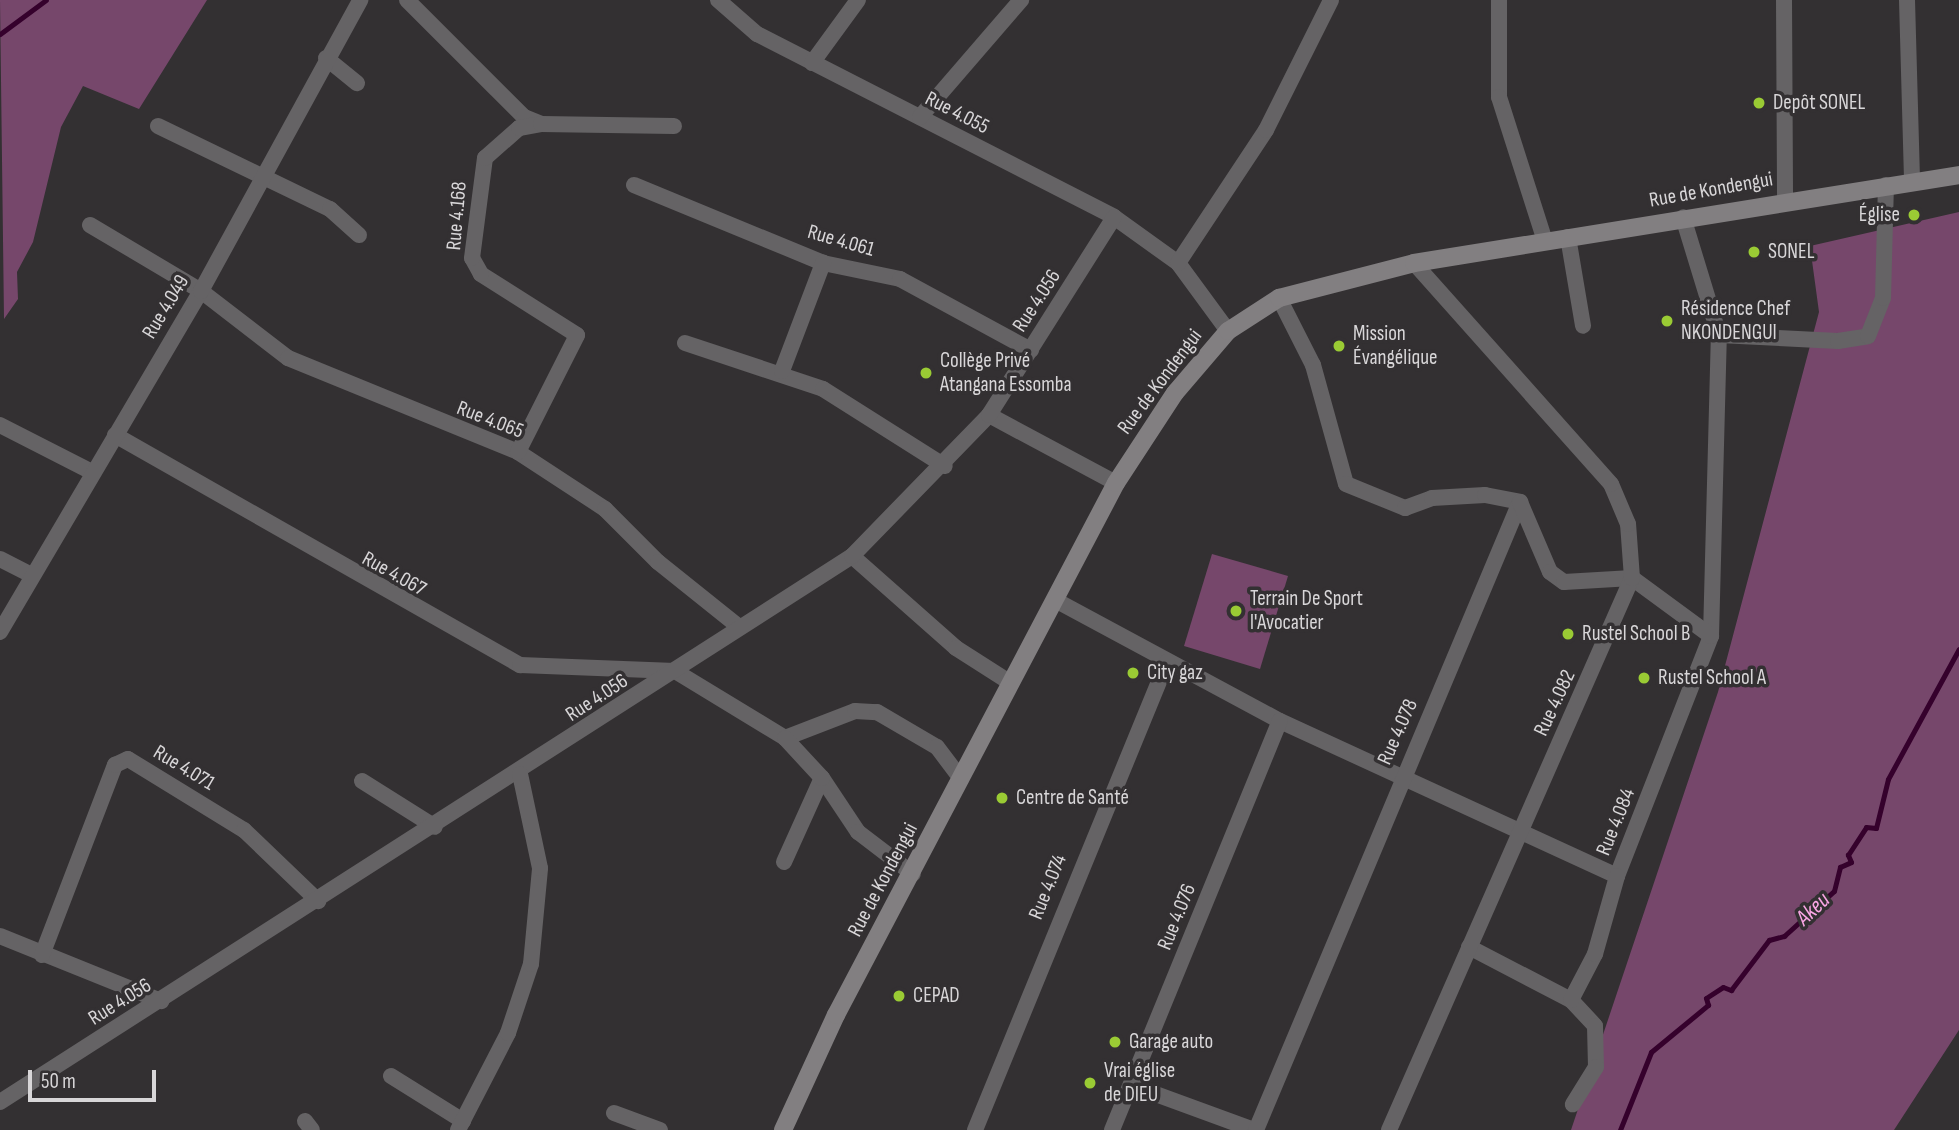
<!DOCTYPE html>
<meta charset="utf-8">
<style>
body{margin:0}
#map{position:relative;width:1959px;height:1130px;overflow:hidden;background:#333032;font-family:"Sofia Sans Condensed",sans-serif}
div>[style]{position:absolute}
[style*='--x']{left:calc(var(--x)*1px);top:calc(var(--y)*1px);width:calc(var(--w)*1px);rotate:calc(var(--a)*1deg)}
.green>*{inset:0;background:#76476b}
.stream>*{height:5px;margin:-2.5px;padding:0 2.5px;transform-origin:2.5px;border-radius:2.5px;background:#35012c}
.street>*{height:16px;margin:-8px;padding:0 8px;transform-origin:8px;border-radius:8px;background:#656365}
.secondary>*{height:18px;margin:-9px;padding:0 9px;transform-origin:9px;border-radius:9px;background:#827f81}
.dots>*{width:19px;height:19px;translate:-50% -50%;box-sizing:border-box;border:4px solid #333032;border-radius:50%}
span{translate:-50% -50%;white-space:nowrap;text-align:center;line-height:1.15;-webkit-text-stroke:7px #333032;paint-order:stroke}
.poi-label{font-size:21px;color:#d8d6d8}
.left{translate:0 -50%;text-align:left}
.right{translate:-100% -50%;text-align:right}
.street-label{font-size:21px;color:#d8d6d8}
.water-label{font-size:23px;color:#faa6e5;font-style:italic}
.scale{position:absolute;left:28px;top:1070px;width:128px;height:32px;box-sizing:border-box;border:4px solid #d8d6d8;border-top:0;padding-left:9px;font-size:21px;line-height:24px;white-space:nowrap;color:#d8d6d8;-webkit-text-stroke:5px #333032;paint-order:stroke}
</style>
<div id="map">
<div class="green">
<i style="clip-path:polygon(0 0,207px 0,139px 109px,83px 86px,61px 127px,33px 242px,17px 272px,18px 299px,4px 319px)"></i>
<i style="clip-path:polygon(1959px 212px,1959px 1030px,1894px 1130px,1571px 1130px,1718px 692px,1819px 312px,1810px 246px)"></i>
<i style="clip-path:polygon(1212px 554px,1288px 576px,1260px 669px,1184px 646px)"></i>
</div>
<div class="stream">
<i style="--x:0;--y:34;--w:57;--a:-36.5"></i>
<i style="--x:1620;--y:1130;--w:84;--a:-68.3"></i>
<i style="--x:1651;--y:1052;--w:74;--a:-39.5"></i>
<i style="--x:1708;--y:1005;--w:7;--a:-106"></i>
<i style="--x:1706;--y:998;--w:20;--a:-33"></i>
<i style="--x:1723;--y:987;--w:9;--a:21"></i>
<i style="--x:1731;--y:990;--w:63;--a:-52.8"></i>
<i style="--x:1769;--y:940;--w:16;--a:-15"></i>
<i style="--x:1784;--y:936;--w:67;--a:-42"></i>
<i style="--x:1834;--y:891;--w:25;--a:-76"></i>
<i style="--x:1840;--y:867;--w:12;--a:-24"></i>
<i style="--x:1851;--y:862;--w:8;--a:-113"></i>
<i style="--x:1848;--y:855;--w:33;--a:-57"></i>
<i style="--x:1866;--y:827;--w:10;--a:6"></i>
<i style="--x:1876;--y:828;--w:50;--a:-76.2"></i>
<i style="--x:1888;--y:779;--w:148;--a:-61.4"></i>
</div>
<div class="street">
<i style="--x:407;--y:0;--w:165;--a:45"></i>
<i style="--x:524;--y:117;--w:18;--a:22"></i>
<i style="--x:718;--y:0;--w:52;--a:41.1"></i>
<i style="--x:757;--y:34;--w:401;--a:27.1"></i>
<i style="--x:1114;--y:217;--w:79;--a:35.7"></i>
<i style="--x:1499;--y:0;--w:97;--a:90"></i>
<i style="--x:1499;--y:97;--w:151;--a:72.3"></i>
<i style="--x:1784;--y:0;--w:200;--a:89.7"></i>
<i style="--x:1907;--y:0;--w:178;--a:88.4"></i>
<i style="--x:326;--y:58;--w:40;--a:39"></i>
<i style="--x:812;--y:63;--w:78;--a:-53.9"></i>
<i style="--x:920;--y:117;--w:155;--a:-49.2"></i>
<i style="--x:158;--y:126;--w:191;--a:25.8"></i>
<i style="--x:330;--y:209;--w:39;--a:42"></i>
<i style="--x:634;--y:185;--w:204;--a:22.4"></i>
<i style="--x:823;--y:263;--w:79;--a:11.7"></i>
<i style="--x:900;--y:279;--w:149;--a:28.5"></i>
<i style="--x:90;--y:225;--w:129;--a:30.7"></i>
<i style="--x:201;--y:291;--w:110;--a:37.6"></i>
<i style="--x:288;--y:358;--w:248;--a:22.2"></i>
<i style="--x:518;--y:452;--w:104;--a:33.2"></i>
<i style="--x:605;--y:509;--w:75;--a:45"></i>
<i style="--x:658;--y:562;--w:104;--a:38.7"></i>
<i style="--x:1568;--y:237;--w:90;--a:80.4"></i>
<i style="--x:1279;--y:298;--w:75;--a:63.1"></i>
<i style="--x:1313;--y:365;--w:123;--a:74.5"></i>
<i style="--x:1346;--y:484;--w:64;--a:22.1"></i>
<i style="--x:1405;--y:508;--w:29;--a:-20"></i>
<i style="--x:1432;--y:498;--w:53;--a:-3.2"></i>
<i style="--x:1485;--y:495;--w:36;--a:11"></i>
<i style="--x:1228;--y:331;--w:84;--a:-126.3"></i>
<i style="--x:1178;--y:263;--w:159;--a:-56.5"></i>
<i style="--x:1266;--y:130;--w:145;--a:-63.4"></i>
<i style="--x:1719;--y:335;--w:119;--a:2.9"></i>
<i style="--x:1838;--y:341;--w:30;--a:-9"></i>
<i style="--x:1868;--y:336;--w:41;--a:-68.5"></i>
<i style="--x:1883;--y:298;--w:113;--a:-88.5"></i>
<i style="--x:685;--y:343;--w:145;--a:18.4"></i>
<i style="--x:823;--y:389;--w:144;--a:32.3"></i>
<i style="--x:782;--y:371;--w:116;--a:-69.2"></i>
<i style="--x:989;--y:415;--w:144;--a:28.2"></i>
<i style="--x:0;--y:425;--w:103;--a:27.1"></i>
<i style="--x:115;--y:435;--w:466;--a:29.6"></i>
<i style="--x:520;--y:665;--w:155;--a:2.2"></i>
<i style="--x:675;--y:671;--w:129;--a:31.3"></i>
<i style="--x:785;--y:738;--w:75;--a:-21.1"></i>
<i style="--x:855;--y:711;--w:22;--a:3"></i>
<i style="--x:877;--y:712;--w:69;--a:30.3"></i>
<i style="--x:937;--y:747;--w:40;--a:53"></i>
<i style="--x:518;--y:452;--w:131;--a:-63.2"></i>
<i style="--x:577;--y:335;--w:114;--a:-147.6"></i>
<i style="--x:481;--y:274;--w:18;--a:-119"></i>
<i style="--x:472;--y:258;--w:101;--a:-82.6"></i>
<i style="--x:485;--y:158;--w:45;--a:-41.4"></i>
<i style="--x:519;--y:128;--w:22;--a:-10"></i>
<i style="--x:541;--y:124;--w:133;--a:0.9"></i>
<i style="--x:852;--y:556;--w:139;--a:41.5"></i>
<i style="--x:956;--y:648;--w:65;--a:32.5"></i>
<i style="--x:0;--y:559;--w:35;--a:27"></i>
<i style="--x:1057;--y:601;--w:253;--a:28.3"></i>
<i style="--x:1280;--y:721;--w:371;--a:24.7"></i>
<i style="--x:1617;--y:876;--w:258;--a:-68.6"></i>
<i style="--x:1711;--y:636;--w:301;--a:-88.5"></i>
<i style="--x:1719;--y:335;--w:123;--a:-107"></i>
<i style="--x:0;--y:632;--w:396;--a:-59.5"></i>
<i style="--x:201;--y:291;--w:332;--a:-61.3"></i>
<i style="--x:822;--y:778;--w:65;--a:56.3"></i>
<i style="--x:858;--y:832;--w:69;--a:37.4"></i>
<i style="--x:362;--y:781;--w:86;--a:32.2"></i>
<i style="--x:784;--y:862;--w:92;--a:-65.7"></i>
<i style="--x:822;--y:778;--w:54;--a:-132.8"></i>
<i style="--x:0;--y:936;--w:174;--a:22"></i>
<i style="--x:1469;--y:947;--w:115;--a:27.5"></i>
<i style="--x:1571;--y:1000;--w:35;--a:47"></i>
<i style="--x:1595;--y:1026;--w:41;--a:88.6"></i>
<i style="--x:1596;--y:1067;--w:44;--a:121.9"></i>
<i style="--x:42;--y:955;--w:204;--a:-69"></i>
<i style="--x:115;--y:765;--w:14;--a:-25"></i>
<i style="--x:128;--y:759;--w:136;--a:31.5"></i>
<i style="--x:244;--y:830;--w:103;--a:43.8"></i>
<i style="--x:1571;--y:1000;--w:52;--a:-62.4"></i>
<i style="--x:1595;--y:954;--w:81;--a:-74.2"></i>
<i style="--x:391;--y:1076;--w:85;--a:32"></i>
<i style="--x:1131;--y:1085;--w:131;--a:20.1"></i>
<i style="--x:0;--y:1102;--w:1012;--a:-32.65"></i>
<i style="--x:852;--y:556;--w:197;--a:-45.8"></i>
<i style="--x:989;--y:415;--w:234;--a:-57.7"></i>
<i style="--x:614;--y:1113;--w:49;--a:20.3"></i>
<i style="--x:305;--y:1121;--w:11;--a:52"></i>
<i style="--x:458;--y:1130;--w:109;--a:-62.7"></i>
<i style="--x:508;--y:1033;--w:73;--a:-71.6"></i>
<i style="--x:531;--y:964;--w:96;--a:-84.6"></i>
<i style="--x:540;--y:868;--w:96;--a:-102"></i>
<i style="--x:975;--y:1130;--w:506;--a:-67.69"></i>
<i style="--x:1112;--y:1130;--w:442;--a:-67.7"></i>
<i style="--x:1256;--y:1130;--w:681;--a:-67.2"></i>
<i style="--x:1520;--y:502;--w:76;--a:66.8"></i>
<i style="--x:1550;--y:572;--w:17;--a:36"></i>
<i style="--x:1564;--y:582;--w:68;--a:-3.4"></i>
<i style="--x:1632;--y:578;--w:98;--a:36.3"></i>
<i style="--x:1389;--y:1130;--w:603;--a:-66.24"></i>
<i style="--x:1632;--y:578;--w:54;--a:-94.2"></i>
<i style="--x:1628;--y:524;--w:43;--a:-113"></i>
<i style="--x:1611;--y:484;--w:296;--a:-131.7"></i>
</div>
<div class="secondary">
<i style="--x:783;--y:1130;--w:127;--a:-65.3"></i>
<i style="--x:836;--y:1015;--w:601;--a:-62.24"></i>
<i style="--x:1116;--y:483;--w:108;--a:-56.8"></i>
<i style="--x:1175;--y:393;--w:82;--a:-49.5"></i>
<i style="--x:1228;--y:331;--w:61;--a:-32.9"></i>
<i style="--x:1279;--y:298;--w:139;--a:-14.5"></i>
<i style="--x:1414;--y:263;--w:552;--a:-9.17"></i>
</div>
<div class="dots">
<i style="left:1759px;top:103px;background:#9acb34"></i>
<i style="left:1914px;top:215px;background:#9acb34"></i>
<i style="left:1754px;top:252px;background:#9acb34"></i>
<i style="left:1667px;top:321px;background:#9acb34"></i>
<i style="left:1339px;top:346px;background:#9acb34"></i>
<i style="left:926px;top:373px;background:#9acb34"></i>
<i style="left:1236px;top:611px;background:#9acb34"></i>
<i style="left:1568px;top:634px;background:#9acb34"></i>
<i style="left:1133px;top:673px;background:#9acb34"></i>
<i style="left:1644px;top:678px;background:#9acb34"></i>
<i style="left:1002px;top:798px;background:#9acb34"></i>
<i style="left:899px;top:996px;background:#9acb34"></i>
<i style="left:1115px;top:1042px;background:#9acb34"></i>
<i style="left:1090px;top:1083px;background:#9acb34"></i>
</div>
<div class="poi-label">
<span class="left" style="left:1773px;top:103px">Depôt SONEL</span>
<span class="right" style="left:1900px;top:215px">Église</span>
<span class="left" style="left:1768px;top:252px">SONEL</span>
<span class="left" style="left:1681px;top:321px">Résidence Chef<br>NKONDENGUI</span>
<span class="left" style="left:1353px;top:346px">Mission<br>Évangélique</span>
<span class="left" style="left:940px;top:373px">Collège Privé<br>Atangana Essomba</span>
<span class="left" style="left:1250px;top:611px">Terrain De Sport<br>l'Avocatier</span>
<span class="left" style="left:1582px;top:634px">Rustel School B</span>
<span class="left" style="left:1147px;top:673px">City gaz</span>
<span class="left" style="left:1658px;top:678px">Rustel School A</span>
<span class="left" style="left:1016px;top:798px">Centre de Santé</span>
<span class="left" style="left:913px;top:996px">CEPAD</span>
<span class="left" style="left:1129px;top:1042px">Garage auto</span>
<span class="left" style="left:1104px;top:1083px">Vrai église<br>de DIEU</span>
</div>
<div class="street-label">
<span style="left:957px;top:113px;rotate:27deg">Rue 4.055</span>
<span style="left:1711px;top:190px;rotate:-10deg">Rue de Kondengui</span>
<span style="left:457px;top:216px;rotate:-85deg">Rue 4.168</span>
<span style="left:841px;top:241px;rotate:16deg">Rue 4.061</span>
<span style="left:1037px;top:301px;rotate:-57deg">Rue 4.056</span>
<span style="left:166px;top:307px;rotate:-59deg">Rue 4.049</span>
<span style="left:1160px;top:382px;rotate:-53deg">Rue de Kondengui</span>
<span style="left:490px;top:420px;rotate:21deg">Rue 4.065</span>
<span style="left:394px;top:574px;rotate:29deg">Rue 4.067</span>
<span style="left:597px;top:698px;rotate:-33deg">Rue 4.056</span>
<span style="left:1555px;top:703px;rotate:-65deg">Rue 4.082</span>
<span style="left:1398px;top:732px;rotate:-66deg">Rue 4.078</span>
<span style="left:184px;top:768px;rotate:31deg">Rue 4.071</span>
<span style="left:1616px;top:822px;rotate:-68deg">Rue 4.084</span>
<span style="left:883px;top:880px;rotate:-62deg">Rue de Kondengui</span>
<span style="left:1048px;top:887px;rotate:-68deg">Rue 4.074</span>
<span style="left:1177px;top:917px;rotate:-68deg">Rue 4.076</span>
<span style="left:120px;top:1002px;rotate:-32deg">Rue 4.056</span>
</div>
<div class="water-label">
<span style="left:1813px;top:909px;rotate:-43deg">Akeu</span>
</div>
<div class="scale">50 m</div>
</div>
